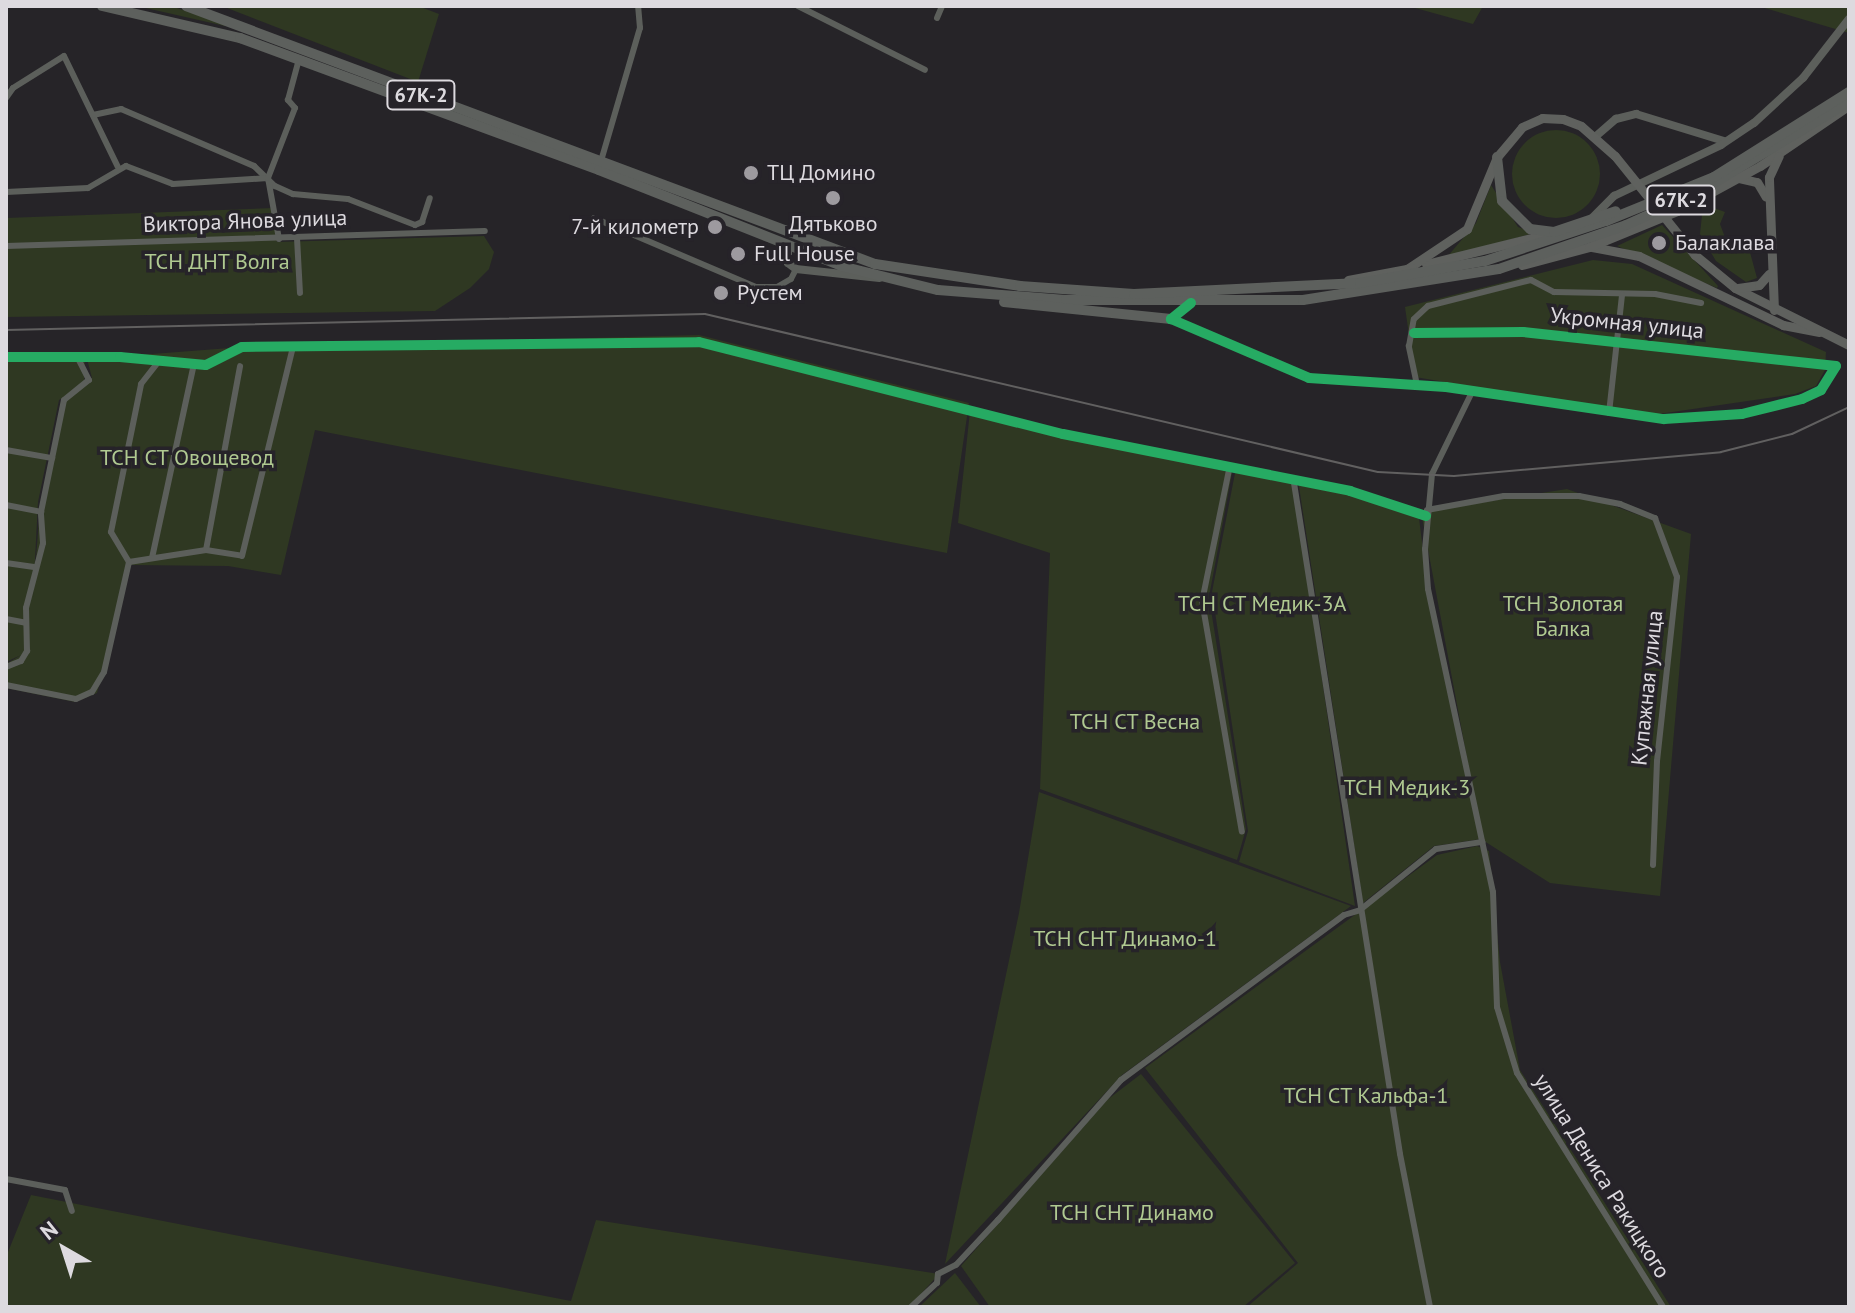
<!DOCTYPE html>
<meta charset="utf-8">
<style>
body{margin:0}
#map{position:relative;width:1855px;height:1313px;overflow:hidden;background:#262428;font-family:"PT Sans",sans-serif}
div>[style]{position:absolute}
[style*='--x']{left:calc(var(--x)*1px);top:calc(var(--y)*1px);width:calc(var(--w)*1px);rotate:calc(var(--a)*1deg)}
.green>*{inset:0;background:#2f3822}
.round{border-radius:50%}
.minor>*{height:6px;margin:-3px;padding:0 3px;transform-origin:3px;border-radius:3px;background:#5c5f5b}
.tertiary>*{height:8px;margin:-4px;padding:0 4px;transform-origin:4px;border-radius:4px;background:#5c5f5b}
.secondary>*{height:9px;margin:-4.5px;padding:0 4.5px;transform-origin:4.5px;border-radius:4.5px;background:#5f615e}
.primary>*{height:10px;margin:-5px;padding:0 5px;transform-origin:5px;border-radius:5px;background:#5d605d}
.rail>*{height:2px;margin:-1px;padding:0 1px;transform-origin:1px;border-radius:1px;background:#616060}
.secondary-bridge>*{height:9px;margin:-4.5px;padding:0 4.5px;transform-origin:4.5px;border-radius:4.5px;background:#5f615e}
.cycleway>*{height:10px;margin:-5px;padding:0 5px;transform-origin:5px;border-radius:5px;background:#26ab63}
.dots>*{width:22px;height:22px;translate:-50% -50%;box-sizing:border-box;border:4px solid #262329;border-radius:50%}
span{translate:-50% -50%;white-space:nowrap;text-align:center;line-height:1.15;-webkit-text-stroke:7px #262329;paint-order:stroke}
.shield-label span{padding:2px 6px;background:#262329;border:2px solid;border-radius:6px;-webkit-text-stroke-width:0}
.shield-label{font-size:20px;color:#dddadf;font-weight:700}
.poi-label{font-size:22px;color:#dddadf}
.left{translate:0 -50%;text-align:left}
.right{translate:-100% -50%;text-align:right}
.street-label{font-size:22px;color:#dddadf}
.park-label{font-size:22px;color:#b0ca91}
.frame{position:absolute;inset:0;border:8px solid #dddadf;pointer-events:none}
.north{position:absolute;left:24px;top:1209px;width:80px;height:80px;-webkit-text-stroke:6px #262329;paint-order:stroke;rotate:321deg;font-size:22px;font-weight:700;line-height:32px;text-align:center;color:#dddadf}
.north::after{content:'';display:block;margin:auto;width:28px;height:36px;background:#dddadf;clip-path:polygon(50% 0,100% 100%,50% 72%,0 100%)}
</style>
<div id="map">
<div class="green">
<i style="clip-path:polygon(137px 6px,171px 6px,227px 25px,225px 26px)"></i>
<i style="clip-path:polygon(222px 6px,418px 6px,439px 14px,418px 82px)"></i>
<i style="clip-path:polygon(1408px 6px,1483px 6px,1473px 24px)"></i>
<i style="clip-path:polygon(1758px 6px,1849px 6px,1849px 33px)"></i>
<i class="round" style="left:1512px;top:130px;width:88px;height:88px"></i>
<i style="clip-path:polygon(1491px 185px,1518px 227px,1534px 233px,1447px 257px,1476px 223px)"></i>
<i style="clip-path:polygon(274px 208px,277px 242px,484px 236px,494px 252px,489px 269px,470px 288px,435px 311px,6px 317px,6px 218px)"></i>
<i style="clip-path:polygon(1714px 208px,1725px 212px,1720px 224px,1726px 240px,1748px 245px,1757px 278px,1746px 282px,1716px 261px,1700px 234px,1702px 215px)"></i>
<i style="clip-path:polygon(1662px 225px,1718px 286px,1717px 288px,1617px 246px)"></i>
<i style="clip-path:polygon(1593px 260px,1632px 264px,1826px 352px,1825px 370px,1816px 386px,1795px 394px,1645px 416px,1415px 377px,1405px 307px)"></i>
<i style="clip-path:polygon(699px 335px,969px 403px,947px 553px,315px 430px,281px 575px,228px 566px,130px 565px,97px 693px,75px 702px,6px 688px,6px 664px,21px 655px,6px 662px,6px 360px,85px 360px,84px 384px,59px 400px,38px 502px,33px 598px,39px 519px,61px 401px,83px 387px,92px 378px,87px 359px,230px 348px)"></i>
<i style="clip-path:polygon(970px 411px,1232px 473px,1209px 597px,1246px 829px,1237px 860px,1040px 789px,1050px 553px,958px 523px)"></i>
<i style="clip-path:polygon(1236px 468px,1293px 480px,1355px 906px,1239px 862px,1248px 831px,1212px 592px)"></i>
<i style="clip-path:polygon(1298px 480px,1349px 486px,1418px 510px,1428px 590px,1475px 801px,1421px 512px,1567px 489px,1691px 534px,1660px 896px,1550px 883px,1481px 839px,1434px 846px,1363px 903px)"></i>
<i style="clip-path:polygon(1039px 792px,1351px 906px,1122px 1075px,945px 1264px,1019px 913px)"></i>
<i style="clip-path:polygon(1477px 846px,1489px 851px,1500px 962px,1520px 1070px,1671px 1307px,1247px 1307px,1298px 1263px,1145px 1068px,1437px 855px)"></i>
<i style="clip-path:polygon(1141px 1074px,1295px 1263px,1243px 1307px,990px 1307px,961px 1266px,1107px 1100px)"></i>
<i style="clip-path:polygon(31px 1195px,571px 1301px,596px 1220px,939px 1274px,909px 1307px,6px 1307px,6px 1257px)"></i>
<i style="clip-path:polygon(955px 1273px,981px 1307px,919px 1307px)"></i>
</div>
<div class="minor">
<i style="--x:798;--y:6;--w:142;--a:26.7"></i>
<i style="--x:937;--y:18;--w:13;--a:-67"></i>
<i style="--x:6;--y:98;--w:12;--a:-55"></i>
<i style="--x:13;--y:88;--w:60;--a:-32.1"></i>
<i style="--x:64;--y:56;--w:123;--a:64.1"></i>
<i style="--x:93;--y:115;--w:29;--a:-12"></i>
<i style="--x:121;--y:109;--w:145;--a:23.2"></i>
<i style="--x:254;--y:166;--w:29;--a:44"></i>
<i style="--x:275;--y:186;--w:20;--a:24"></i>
<i style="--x:293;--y:194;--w:55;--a:5.2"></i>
<i style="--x:348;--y:199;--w:72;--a:21.2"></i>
<i style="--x:415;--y:225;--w:8;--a:-23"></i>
<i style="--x:422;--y:222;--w:25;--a:-72"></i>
<i style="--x:601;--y:161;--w:139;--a:-73.7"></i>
<i style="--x:640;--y:28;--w:22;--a:-95"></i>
<i style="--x:6;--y:192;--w:82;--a:-2.8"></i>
<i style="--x:88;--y:188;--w:44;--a:-30.1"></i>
<i style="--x:126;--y:166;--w:50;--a:21"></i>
<i style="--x:173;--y:184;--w:95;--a:-3.6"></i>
<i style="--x:594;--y:218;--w:176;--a:23.1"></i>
<i style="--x:756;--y:287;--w:21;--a:0"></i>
<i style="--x:777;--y:287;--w:16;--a:-30"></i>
<i style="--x:791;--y:279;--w:11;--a:-63"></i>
<i style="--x:297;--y:238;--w:55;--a:86.9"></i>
<i style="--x:279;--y:239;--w:62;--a:-100.2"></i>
<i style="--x:268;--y:178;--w:75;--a:-68.9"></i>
<i style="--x:295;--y:108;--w:11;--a:-131"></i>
<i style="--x:288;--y:100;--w:42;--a:-75"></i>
<i style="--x:6;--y:246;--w:479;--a:-1.8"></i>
<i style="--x:1191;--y:303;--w:26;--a:141"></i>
<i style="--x:1171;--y:319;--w:150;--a:23.1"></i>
<i style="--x:1309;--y:378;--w:137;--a:3.8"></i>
<i style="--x:1446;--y:387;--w:220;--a:8.4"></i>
<i style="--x:1664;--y:419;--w:78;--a:-3.7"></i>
<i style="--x:1742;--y:414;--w:62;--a:-14"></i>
<i style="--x:1802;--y:399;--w:21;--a:-25"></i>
<i style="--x:1821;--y:390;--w:28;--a:-58"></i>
<i style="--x:1836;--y:366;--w:315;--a:-173.8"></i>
<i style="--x:1523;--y:332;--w:109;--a:179.5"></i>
<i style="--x:6;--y:357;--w:114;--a:0"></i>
<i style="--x:120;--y:357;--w:86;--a:5.3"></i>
<i style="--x:206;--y:365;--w:40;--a:-26.6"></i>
<i style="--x:242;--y:347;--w:457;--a:-0.6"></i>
<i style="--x:699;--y:342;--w:375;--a:14.2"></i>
<i style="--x:1063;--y:434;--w:293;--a:11.2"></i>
<i style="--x:1350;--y:491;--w:80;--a:18.2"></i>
<i style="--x:1417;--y:385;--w:40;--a:-102"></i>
<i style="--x:1409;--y:346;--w:27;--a:-80"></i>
<i style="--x:1414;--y:319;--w:19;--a:-43"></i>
<i style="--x:1428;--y:306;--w:106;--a:-14.2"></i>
<i style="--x:1531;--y:280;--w:26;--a:28"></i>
<i style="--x:1554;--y:292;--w:101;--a:1.1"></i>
<i style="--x:1655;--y:294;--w:47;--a:11.1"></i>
<i style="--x:1473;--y:390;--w:93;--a:116"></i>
<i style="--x:1432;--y:474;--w:75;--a:95.3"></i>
<i style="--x:1425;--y:549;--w:40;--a:85.7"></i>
<i style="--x:1428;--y:589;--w:310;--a:77.9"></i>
<i style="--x:1493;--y:892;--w:115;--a:88"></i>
<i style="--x:1497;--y:1007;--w:69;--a:73.1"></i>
<i style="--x:1517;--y:1073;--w:276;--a:58"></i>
<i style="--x:1609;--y:413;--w:119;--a:-83.7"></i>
<i style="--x:6;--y:450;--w:47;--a:9.9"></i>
<i style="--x:1229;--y:470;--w:134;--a:101.6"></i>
<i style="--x:1202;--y:601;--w:234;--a:80.2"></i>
<i style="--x:1294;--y:483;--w:679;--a:81.02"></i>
<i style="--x:1400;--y:1154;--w:156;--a:78.9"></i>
<i style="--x:6;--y:505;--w:36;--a:11"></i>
<i style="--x:1427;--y:510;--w:78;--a:-10.3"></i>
<i style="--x:1504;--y:496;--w:75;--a:0"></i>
<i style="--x:1579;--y:496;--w:42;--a:11"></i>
<i style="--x:1620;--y:504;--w:38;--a:22"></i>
<i style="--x:1655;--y:518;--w:63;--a:69.6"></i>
<i style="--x:1677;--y:577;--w:185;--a:96.2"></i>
<i style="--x:1657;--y:761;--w:104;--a:92.2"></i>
<i style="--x:206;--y:550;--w:187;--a:-79.5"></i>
<i style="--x:152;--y:558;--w:199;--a:-77.8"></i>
<i style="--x:129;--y:562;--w:78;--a:-8.9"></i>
<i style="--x:206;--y:550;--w:36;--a:9"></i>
<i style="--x:242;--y:556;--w:216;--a:-76.3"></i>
<i style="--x:129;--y:562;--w:35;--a:-121"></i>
<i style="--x:111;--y:532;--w:151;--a:-78.5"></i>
<i style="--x:141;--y:384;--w:31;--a:-52"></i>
<i style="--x:6;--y:563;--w:30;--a:8"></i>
<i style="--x:6;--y:619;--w:20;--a:11"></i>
<i style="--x:6;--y:667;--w:16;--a:-22"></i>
<i style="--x:21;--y:661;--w:12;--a:-59"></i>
<i style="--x:27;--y:651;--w:43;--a:-91.3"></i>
<i style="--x:26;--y:608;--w:67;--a:-75.3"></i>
<i style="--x:43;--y:543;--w:31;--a:-94"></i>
<i style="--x:41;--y:512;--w:114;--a:-78.4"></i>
<i style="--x:64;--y:400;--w:32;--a:-39"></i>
<i style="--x:89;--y:380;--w:27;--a:-117"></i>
<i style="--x:6;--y:685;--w:71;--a:11.3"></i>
<i style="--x:76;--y:699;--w:17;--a:-24"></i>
<i style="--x:92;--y:692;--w:23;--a:-59"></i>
<i style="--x:104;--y:672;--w:113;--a:-77.2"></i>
<i style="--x:6;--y:1179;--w:60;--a:10.6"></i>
<i style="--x:65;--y:1190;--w:22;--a:72"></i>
<i style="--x:911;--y:1307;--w:35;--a:-43"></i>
<i style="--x:937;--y:1283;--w:9;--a:-84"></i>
<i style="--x:938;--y:1274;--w:20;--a:-27"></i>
<i style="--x:956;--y:1265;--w:62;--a:-47"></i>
<i style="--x:998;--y:1220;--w:186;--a:-48.7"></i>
<i style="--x:1121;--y:1080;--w:277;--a:-36.5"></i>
<i style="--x:1344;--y:915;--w:17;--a:-17"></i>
<i style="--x:1360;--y:910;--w:97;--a:-38.8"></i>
<i style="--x:1436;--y:849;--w:47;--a:-8.7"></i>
</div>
<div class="tertiary">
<i style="--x:1595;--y:137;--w:28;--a:-41"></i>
<i style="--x:1616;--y:119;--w:21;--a:-14"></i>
<i style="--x:1636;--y:114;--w:92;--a:17.1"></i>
<i style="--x:1591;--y:219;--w:33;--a:-45"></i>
<i style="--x:1614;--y:196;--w:119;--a:-25.5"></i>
<i style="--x:1721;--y:145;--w:40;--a:-34"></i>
<i style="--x:1754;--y:123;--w:67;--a:-42.6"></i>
<i style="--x:1803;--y:78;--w:75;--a:-52.1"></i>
<i style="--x:788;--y:248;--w:15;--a:90"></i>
<i style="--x:788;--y:263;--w:10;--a:37"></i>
<i style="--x:796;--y:269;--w:84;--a:6.1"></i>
</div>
<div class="secondary">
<i style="--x:1739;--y:178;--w:18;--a:13"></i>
<i style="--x:1757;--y:182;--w:17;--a:59"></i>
<i style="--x:1592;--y:247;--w:48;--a:10.8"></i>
<i style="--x:1639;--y:256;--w:160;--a:25.6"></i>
<i style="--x:1783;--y:325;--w:37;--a:11"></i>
<i style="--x:1695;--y:255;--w:52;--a:39.5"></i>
<i style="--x:1735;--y:288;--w:127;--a:26.6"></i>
<i style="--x:1426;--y:264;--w:129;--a:-13.9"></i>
<i style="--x:1522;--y:265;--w:69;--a:-15"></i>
<i style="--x:1589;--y:247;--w:95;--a:-22.2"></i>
<i style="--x:1677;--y:211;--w:94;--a:-28.5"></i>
<i style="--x:1760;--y:166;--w:107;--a:-34.3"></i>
<i style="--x:1407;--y:269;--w:72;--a:-33.7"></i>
<i style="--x:1467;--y:229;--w:78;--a:-67.4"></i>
<i style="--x:1497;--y:157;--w:39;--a:-50"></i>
<i style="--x:1522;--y:127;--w:22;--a:-24"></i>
<i style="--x:1542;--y:118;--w:21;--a:3"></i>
<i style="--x:1563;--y:119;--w:19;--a:21"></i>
<i style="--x:1581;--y:126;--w:45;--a:41.4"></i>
<i style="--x:1348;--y:280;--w:65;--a:-10.6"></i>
<i style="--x:1738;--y:288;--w:21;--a:-8"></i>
<i style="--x:1759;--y:285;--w:15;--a:-48"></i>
<i style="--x:1774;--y:310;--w:133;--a:-92.2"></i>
<i style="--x:1769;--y:177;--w:23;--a:-65"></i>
</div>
<div class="primary">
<i style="--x:102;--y:6;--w:142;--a:13.1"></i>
<i style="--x:240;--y:38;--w:382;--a:20.2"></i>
<i style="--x:599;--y:170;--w:260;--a:21.6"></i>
<i style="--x:841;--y:266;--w:100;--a:13.9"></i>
<i style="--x:938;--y:290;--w:128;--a:4.5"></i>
<i style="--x:1066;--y:300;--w:237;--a:0"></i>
<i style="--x:1303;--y:300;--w:198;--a:-9"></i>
<i style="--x:1499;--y:269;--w:134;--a:-19.1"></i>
<i style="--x:1626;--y:225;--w:80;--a:-24.3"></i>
<i style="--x:1699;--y:192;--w:175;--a:-31"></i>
<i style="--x:186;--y:6;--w:736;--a:20.53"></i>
<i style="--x:875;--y:264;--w:147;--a:8.6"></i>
<i style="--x:1020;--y:286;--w:114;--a:4"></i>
<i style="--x:1134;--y:294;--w:226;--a:-2.8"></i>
<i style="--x:1360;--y:283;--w:127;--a:-10"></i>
<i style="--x:1485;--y:261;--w:127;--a:-18.3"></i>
<i style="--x:1606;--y:221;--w:117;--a:-22.2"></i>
<i style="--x:1714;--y:177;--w:160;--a:-32.2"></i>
<i style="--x:1497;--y:157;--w:44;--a:83.5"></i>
<i style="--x:1502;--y:201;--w:40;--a:45"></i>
<i style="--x:1530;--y:229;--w:24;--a:7"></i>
<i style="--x:1554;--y:232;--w:65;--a:-18.7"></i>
<i style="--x:1004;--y:302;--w:168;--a:5.8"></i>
</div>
<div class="rail">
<i style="--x:6;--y:330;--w:699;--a:-1.31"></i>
<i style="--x:705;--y:314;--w:691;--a:13.21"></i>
<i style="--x:1378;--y:472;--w:76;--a:3"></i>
<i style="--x:1454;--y:476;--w:268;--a:-5.1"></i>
<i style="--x:1721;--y:452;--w:73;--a:-14.2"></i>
<i style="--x:1792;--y:434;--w:63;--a:-25.3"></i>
</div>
<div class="secondary-bridge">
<i style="--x:1615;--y:156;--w:127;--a:51.1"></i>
</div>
<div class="cycleway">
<i style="--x:1191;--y:303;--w:26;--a:141"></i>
<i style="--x:1171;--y:319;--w:150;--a:23.1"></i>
<i style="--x:1309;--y:378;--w:137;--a:3.8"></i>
<i style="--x:1446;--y:387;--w:220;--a:8.4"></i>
<i style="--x:1664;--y:419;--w:78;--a:-3.7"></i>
<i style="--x:1742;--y:414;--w:62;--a:-14"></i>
<i style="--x:1802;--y:399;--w:21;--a:-25"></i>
<i style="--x:1821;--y:390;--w:28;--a:-58"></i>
<i style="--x:1836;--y:366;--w:315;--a:-173.8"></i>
<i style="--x:1523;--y:332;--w:109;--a:179.5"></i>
<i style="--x:6;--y:357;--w:114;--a:0"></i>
<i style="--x:120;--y:357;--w:86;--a:5.3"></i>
<i style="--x:206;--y:365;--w:40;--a:-26.6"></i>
<i style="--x:242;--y:347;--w:457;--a:-0.6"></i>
<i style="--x:699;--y:342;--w:375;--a:14.2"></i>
<i style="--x:1063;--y:434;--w:293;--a:11.2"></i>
<i style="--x:1350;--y:491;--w:80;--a:18.2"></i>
</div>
<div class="dots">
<i style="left:751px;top:173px;background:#9d9a9f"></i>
<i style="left:833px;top:198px;background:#9d9a9f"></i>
<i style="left:715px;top:227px;background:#9d9a9f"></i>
<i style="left:1659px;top:243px;background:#9d9a9f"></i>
<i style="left:738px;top:254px;background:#9d9a9f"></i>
<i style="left:721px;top:293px;background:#9d9a9f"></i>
</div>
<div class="shield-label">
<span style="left:421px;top:95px">67К-2</span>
<span style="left:1681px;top:200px">67К-2</span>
</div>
<div class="poi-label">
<span class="left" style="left:767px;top:173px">ТЦ Домино</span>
<span style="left:833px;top:224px">Дятьково</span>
<span class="right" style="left:699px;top:227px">7-й километр</span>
<span class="left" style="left:1675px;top:243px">Балаклава</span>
<span class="left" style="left:754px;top:254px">Full House</span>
<span class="left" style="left:737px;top:293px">Рустем</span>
</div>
<div class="street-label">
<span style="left:245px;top:221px;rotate:-2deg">Виктора Янова улица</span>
<span style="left:1627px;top:323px;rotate:6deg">Укромная улица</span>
<span style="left:1647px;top:688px;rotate:-84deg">Купажная улица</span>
<span style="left:1602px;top:1176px;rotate:58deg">улица Дениса Ракицкого</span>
</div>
<div class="park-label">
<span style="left:217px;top:262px">ТСН ДНТ Волга</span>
<span style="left:187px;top:458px">ТСН СТ Овощевод</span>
<span style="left:1563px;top:616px">ТСН Золотая<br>Балка</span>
<span style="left:1262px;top:604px">ТСН СТ Медик-3А</span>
<span style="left:1135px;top:722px">ТСН СТ Весна</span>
<span style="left:1407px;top:788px">ТСН Медик-3</span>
<span style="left:1125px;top:939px">ТСН СНТ Динамо-1</span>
<span style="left:1366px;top:1096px">ТСН СТ Кальфа-1</span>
<span style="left:1132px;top:1213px">ТСН СНТ Динамо</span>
</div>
<div class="frame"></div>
<div class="north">N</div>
</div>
